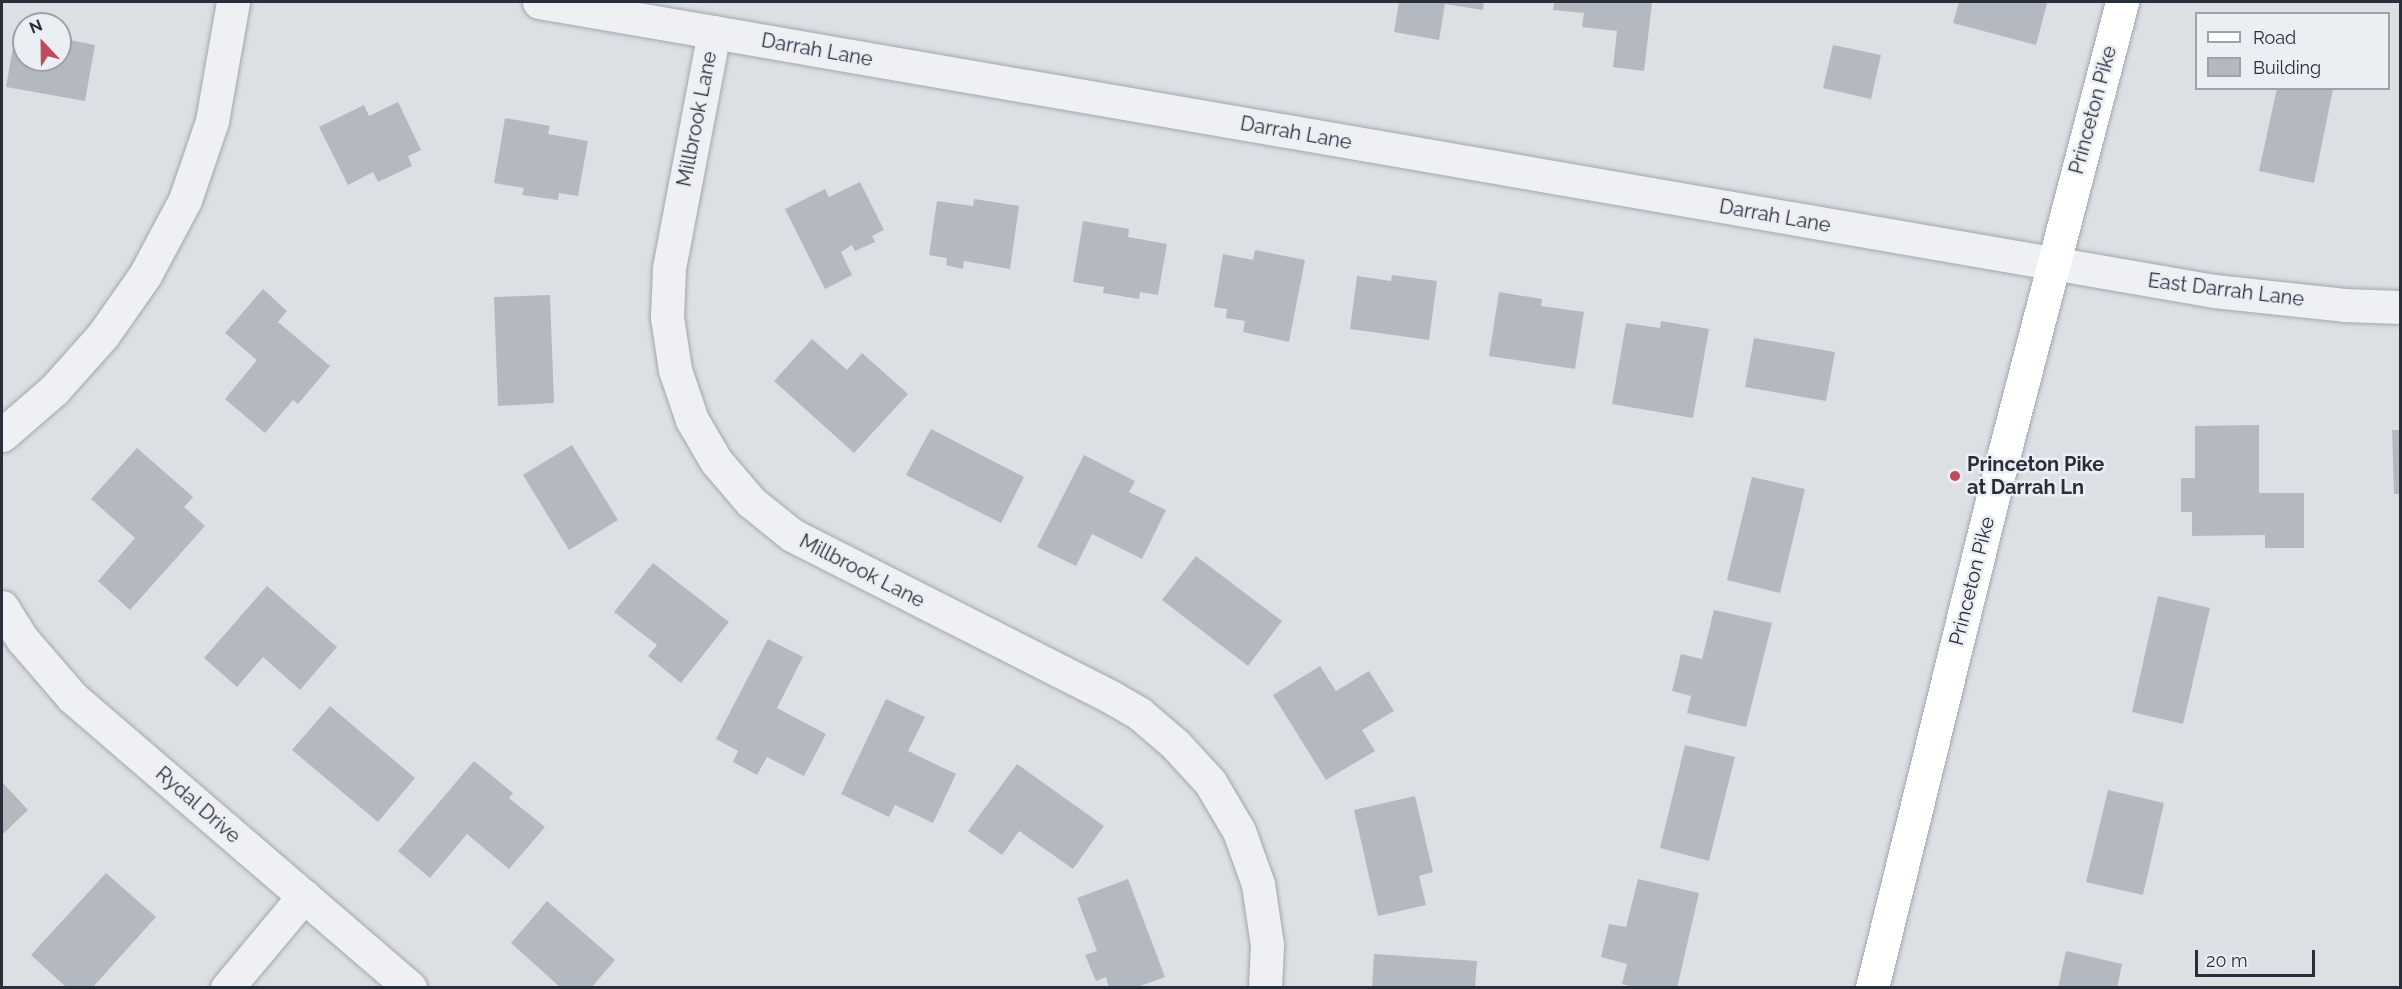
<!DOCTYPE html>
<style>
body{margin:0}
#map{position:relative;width:2402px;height:989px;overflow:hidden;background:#dce0e5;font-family:Raleway,sans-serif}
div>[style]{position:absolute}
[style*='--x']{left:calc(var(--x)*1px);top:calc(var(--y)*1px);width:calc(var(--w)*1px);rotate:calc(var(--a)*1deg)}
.building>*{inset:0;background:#b4b9c1}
.roads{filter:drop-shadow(0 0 2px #a2a7ae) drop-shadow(0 0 2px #a2a7ae)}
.minor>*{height:33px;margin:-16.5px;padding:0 16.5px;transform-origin:16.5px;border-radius:16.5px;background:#eff0f4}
.major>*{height:33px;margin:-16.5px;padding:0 16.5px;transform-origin:16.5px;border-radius:16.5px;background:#fff}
.dots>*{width:16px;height:16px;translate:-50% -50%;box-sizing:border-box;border:3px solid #ebeef3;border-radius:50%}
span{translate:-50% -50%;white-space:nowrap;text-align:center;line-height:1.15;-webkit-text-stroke:5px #ebeef3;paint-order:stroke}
.street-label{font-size:20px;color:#282e3a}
.poi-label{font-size:20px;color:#282e3a;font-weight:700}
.left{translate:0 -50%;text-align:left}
.frame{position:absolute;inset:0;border:3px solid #282e3a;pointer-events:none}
.legend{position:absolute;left:2195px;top:12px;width:195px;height:78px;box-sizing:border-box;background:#ebeef3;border:2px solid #9da1a9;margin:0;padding:8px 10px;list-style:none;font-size:18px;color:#282e3a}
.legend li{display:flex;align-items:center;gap:12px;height:30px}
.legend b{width:30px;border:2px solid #9da1a9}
.north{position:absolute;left:12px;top:12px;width:60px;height:60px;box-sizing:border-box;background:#ebeef3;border:2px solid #9da1a9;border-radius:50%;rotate:338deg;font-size:16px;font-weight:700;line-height:24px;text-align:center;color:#282e3a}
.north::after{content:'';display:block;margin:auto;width:21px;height:27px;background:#c04b5a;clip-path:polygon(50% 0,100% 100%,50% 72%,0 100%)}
.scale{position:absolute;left:2195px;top:950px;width:120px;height:27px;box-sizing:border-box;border:3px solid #282e3a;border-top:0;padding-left:8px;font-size:18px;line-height:21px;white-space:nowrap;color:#282e3a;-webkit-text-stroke:4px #ebeef3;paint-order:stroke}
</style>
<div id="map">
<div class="building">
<i style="clip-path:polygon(1399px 2px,1484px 2px,1483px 10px,1445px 4px,1439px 40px,1394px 32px)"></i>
<i style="clip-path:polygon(1554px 2px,1652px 2px,1644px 71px,1613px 67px,1617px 31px,1582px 27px,1584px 13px,1553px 10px)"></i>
<i style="clip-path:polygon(1959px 2px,2041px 2px,2047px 3px,2036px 45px,1953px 23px)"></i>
<i style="clip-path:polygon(16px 30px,24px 32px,24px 60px,60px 60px,60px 38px,95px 45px,85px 101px,6px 87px)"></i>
<i style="clip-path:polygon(1833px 45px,1881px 55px,1871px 99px,1823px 88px)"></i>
<i style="clip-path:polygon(2277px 88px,2333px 89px,2314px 183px,2259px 171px)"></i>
<i style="clip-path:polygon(398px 102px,421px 150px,408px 156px,412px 166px,378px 182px,373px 172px,348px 185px,319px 127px,364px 105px,369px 116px)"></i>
<i style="clip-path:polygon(505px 118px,550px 126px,548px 134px,588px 141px,578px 196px,559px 193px,558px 200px,522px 195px,524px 188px,494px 183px)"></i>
<i style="clip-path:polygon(860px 182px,884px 230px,872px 236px,875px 242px,855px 251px,852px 245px,841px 252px,852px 275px,825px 289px,785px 209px,825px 189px,829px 197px)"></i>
<i style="clip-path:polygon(974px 199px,1019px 206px,1010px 269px,964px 261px,963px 269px,946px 265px,947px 258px,929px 255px,937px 201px,973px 206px)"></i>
<i style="clip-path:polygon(1083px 221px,1129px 229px,1128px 237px,1167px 244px,1158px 295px,1140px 292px,1139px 299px,1103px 293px,1104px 287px,1073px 282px)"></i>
<i style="clip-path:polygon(1255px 250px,1305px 260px,1289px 342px,1243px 332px,1245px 321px,1226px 318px,1227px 309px,1214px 307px,1223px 254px,1253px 260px)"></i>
<i style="clip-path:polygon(1392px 275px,1437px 281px,1429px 340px,1350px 329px,1357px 276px,1391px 281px)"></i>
<i style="clip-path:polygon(263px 289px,287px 311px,278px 322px,330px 366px,298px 404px,293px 400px,265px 433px,225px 399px,257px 360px,225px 333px)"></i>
<i style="clip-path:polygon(1499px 292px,1542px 299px,1541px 306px,1584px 312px,1575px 369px,1489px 356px)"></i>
<i style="clip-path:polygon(550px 295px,554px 403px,498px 406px,494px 297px)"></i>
<i style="clip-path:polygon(1661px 321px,1709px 329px,1693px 418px,1612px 404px,1626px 323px,1660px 328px)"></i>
<i style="clip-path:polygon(1754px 338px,1835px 352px,1826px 401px,1745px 387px)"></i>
<i style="clip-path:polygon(812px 339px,847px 370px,862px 353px,908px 394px,854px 453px,774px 381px)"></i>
<i style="clip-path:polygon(2259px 425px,2259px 493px,2304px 493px,2304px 548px,2265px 548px,2265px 535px,2192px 536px,2192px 512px,2181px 512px,2181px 478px,2195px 478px,2195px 426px)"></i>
<i style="clip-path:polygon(931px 429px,1024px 477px,1001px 523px,906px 475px)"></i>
<i style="clip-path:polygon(2392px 430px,2400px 430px,2400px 494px,2394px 494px)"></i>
<i style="clip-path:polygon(572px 445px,618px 520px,569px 550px,523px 475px)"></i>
<i style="clip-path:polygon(137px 448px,193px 497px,184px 507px,205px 526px,130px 610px,98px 581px,135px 538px,91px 499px)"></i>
<i style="clip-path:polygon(1084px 455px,1135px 481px,1129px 492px,1166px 510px,1142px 559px,1092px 534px,1076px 566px,1037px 547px)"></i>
<i style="clip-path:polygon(1752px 477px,1805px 489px,1780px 593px,1727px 580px)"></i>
<i style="clip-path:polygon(1196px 556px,1282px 621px,1248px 666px,1162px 600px)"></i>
<i style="clip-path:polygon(653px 563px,729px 622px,681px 683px,648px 656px,657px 645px,614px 612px)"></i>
<i style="clip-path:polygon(267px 586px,337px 647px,300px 690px,263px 657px,237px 687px,204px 658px)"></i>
<i style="clip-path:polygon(2158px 596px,2210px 608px,2183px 724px,2132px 712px)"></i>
<i style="clip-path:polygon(1714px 610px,1772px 623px,1746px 727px,1687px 713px,1691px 696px,1672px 691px,1681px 654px,1702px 659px)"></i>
<i style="clip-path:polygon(768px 639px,803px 657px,777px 708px,826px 734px,804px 776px,767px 757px,757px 775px,733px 762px,738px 751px,716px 739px)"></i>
<i style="clip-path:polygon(1320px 666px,1336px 691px,1369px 671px,1394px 711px,1362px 730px,1375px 751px,1326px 780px,1273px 695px)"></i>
<i style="clip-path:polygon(886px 699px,925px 717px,908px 751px,956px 774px,933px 823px,895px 805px,889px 817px,841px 794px)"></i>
<i style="clip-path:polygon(330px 706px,415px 778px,378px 822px,292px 750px)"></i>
<i style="clip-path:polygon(1685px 745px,1735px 757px,1709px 861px,1660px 848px)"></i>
<i style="clip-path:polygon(474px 761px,513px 793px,509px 798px,545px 827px,509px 869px,467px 834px,430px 878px,398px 851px)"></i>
<i style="clip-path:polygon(1017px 764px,1104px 826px,1073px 869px,1019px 831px,1002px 855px,968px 831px)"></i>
<i style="clip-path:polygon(2px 782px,28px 810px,2px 835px)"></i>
<i style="clip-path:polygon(2108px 790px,2164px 803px,2143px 895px,2086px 882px)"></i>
<i style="clip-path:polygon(1415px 796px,1433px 872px,1419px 876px,1426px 905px,1378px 916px,1354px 810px)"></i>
<i style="clip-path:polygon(106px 873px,156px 917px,92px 988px,67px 988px,31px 955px)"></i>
<i style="clip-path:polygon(1128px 879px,1165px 977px,1135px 988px,1109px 988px,1106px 977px,1096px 981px,1085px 955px,1097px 951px,1077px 898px)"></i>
<i style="clip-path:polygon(1638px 879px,1699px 893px,1677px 988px,1636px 988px,1622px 984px,1627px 964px,1601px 957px,1609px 924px,1626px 927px)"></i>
<i style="clip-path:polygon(547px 901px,615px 960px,591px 988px,561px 988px,511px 943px)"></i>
<i style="clip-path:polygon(2066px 951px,2122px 964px,2117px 988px,2058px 988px)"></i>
<i style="clip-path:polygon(1374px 954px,1477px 961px,1475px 988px,1372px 988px)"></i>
</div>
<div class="roads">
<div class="minor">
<i style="--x:539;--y:2;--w:1700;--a:9.79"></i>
<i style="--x:2214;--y:291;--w:131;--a:6.1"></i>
<i style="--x:2344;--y:305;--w:56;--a:2"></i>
<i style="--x:714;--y:32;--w:241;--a:100.8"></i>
<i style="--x:669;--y:269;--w:48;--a:92.4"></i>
<i style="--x:667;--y:317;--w:54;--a:81.4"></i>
<i style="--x:675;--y:370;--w:53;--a:71.2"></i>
<i style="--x:692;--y:420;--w:48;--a:59.7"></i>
<i style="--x:716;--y:461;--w:54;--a:49.5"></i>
<i style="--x:751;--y:502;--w:53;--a:38.8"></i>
<i style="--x:792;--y:535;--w:358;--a:26.9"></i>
<i style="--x:1111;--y:697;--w:34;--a:30"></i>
<i style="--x:1140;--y:714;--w:46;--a:40.6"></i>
<i style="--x:1175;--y:744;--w:52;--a:47.4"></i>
<i style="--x:1210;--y:782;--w:57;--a:59.4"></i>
<i style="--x:1239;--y:831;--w:56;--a:70.3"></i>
<i style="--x:1258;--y:884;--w:62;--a:81.6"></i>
<i style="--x:1267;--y:945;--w:43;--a:92.7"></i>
<i style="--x:2;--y:435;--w:69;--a:-40.9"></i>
<i style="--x:54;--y:390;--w:74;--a:-48.3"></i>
<i style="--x:103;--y:335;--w:73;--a:-55"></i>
<i style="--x:145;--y:275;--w:85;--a:-61.9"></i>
<i style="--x:185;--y:200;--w:83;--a:-71.1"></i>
<i style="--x:212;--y:121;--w:121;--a:-80"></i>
<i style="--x:2;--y:607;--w:39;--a:58"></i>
<i style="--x:23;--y:640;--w:75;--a:49.3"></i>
<i style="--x:72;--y:697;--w:446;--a:40.7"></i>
<i style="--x:227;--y:988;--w:120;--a:-50.1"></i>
</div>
<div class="major">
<i style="--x:1872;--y:988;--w:507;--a:-76.18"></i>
<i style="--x:1993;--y:496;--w:511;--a:-75.36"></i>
</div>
</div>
<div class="dots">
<i style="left:1955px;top:476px;background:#c04b5a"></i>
</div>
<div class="street-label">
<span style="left:817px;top:50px;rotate:10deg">Darrah Lane</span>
<span style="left:2093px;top:110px;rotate:-75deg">Princeton Pike</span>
<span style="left:697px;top:119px;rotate:-79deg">Millbrook Lane</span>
<span style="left:1296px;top:133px;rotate:10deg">Darrah Lane</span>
<span style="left:1775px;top:216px;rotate:10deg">Darrah Lane</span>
<span style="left:2226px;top:290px;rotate:7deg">East Darrah Lane</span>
<span style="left:862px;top:571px;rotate:27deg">Millbrook Lane</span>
<span style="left:1972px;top:581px;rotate:-76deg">Princeton Pike</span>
<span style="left:198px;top:805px;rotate:41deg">Rydal Drive</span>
</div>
<div class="poi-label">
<span class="left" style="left:1967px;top:476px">Princeton Pike<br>at Darrah Ln</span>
</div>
<div class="frame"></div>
<ul class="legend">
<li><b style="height:8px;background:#fff"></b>Road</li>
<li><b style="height:16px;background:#b4b9c1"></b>Building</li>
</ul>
<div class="north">N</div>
<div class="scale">20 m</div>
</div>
